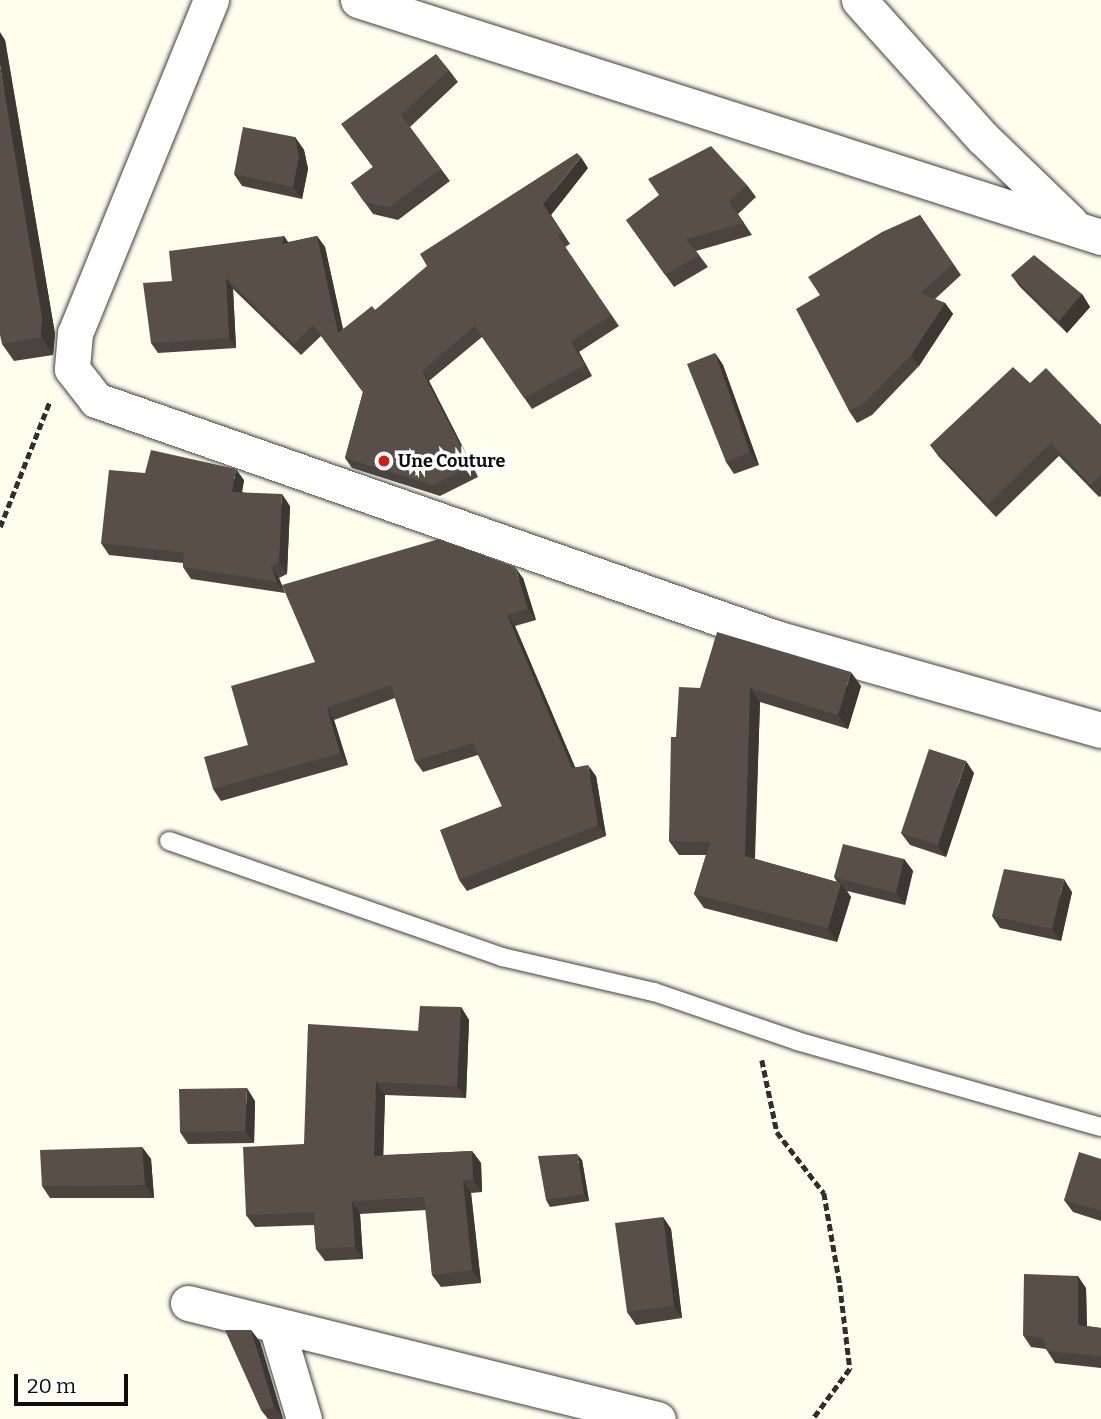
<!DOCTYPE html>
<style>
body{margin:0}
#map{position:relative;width:1101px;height:1419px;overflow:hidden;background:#fffded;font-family:Bitter,serif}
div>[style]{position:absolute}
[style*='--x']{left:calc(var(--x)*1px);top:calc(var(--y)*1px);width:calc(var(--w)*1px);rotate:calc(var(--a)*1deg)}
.path>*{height:4.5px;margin-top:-2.25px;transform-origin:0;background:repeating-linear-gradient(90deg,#2f2f2f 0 7px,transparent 0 10.5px)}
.roads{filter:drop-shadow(0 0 2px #404040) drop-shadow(0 0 2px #404040)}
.service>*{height:18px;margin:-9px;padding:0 9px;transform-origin:9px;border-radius:9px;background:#fff}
.minor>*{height:35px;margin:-17.5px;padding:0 17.5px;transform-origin:17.5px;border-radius:17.5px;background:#fff}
.wall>*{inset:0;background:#4b443e}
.shaded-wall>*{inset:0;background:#3d3732}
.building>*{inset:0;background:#574f48}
.dots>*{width:19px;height:19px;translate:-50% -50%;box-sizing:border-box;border:4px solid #fff;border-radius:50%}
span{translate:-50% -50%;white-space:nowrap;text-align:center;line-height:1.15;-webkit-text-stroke:7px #fff;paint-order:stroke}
.poi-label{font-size:18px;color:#0d0d0d;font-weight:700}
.left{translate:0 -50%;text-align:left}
.scale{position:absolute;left:14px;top:1374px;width:114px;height:32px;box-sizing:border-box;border:4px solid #0d0d0d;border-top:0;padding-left:9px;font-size:21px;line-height:24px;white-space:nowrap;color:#0d0d0d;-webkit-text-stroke:5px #fff;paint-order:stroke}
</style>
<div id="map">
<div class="path">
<i style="--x:0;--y:527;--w:136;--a:-68.4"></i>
<i style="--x:762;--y:1060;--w:74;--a:78.2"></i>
<i style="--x:777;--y:1132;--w:77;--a:52.4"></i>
<i style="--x:824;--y:1193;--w:93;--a:80.1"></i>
<i style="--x:840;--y:1285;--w:85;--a:83.2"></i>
<i style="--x:850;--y:1369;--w:62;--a:126.5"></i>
</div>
<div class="roads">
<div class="service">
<i style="--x:169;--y:841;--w:353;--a:19.2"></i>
<i style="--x:502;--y:957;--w:156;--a:13"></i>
<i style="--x:654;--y:992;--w:151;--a:18.9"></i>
<i style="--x:797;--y:1041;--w:316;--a:15.8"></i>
</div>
<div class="minor">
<i style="--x:211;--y:0;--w:360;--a:112.2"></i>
<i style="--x:75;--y:333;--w:36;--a:95"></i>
<i style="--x:72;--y:369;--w:39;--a:52"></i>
<i style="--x:96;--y:400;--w:720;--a:19.29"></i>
<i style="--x:776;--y:638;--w:338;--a:15.8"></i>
<i style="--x:358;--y:0;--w:780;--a:17.69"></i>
<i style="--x:859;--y:0;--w:186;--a:48.1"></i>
<i style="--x:983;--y:138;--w:122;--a:44"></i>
<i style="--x:188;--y:1303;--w:484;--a:13.9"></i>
<i style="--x:276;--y:1325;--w:98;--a:73.4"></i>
</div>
</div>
<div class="wall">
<i style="clip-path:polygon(5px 40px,55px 334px,53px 355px,14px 361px,2px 344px)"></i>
<i style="clip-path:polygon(449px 70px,458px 82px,410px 127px,450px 181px,398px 220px,373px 214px,351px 183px,373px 167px,350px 136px)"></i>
<i style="clip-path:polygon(295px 137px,304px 150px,308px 169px,302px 199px,242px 186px,234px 174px)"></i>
<i style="clip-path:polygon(588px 168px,551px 215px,570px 244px,565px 247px,619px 326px,579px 352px,592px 376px,532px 409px,482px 337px,429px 381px,478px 477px,440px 496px,352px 468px,345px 458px,363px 392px,321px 336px,301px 355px,233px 289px,236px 348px,158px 353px,151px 343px,172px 281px,284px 236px,288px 242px,317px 236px,325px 247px,343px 329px,375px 310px)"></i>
<i style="clip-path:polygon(747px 185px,756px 197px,738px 214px,752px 235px,696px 251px,708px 267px,674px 287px,626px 220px)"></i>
<i style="clip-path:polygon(920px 215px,961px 275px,935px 299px,945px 303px,953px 314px,919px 366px,872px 415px,857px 423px,849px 411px,820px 295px)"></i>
<i style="clip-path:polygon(1011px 275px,1082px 294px,1090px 307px,1067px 333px,1020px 287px)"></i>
<i style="clip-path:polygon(715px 353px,723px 365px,759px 465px,734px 474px,726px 462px)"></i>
<i style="clip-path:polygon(1030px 383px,1101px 425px,1101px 496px,1099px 497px,1059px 456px,996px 517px,939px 457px,930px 445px)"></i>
<i style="clip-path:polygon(145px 473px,244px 480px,242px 492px,290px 506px,287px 574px,279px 578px,285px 593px,191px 579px,183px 567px,183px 563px,109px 555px,101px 543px)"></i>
<i style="clip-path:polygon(523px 578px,536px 620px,515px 626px,575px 767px,596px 776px,606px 836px,467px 891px,459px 880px,502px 806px,478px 755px,423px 772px,415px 761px,395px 698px,334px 720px,348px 765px,221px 801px,213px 789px,315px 662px)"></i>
<i style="clip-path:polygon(861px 686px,848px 729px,760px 702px,755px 859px,837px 882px,834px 877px,904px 859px,913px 871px,905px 905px,847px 891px,851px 897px,837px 942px,704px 908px,694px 894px,706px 855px,679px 855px,669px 841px,676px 737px,700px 688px)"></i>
<i style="clip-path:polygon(974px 773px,946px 857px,910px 845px,901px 833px)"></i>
<i style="clip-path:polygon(1072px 892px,1061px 941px,1000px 928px,992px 916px)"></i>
<i style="clip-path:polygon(461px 1007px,469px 1020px,466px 1098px,385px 1095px,383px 1155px,472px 1151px,481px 1163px,482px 1192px,471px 1193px,481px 1283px,441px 1287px,432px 1275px,426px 1210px,360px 1214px,363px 1259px,325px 1261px,316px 1249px,314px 1225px,255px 1227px,246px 1215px,418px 1031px)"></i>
<i style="clip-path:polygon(255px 1101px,254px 1143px,188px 1144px,180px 1132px)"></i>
<i style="clip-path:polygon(142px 1147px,151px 1159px,154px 1198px,50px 1198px,42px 1186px)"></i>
<i style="clip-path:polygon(1101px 1159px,1101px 1221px,1073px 1212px,1064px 1200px)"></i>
<i style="clip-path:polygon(582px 1160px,589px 1201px,550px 1207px,546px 1200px)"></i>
<i style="clip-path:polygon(663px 1217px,671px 1229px,682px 1318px,636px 1325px,627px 1312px)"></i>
<i style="clip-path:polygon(1086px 1288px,1087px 1326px,1101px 1328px,1101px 1368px,1055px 1363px,1046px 1349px,1031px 1347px,1023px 1335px)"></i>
<i style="clip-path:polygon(251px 1330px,260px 1342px,283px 1419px,268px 1419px,261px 1410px)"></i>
</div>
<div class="shaded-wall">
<i style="clip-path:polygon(0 32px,5px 40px,55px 334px,53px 355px,41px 337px,0 65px)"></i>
<i style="clip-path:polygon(295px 137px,304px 150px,308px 169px,302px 199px,293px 187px)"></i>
<i style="clip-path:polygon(581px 157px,588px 168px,551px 215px,570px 244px,543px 204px)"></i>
<i style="clip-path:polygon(284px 236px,291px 247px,282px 244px)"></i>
<i style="clip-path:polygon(317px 236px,325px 247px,346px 343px,338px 333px)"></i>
<i style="clip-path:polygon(226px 278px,233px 289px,236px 348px,229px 338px)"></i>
<i style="clip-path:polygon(1082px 294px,1090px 307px,1067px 333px,1059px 321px)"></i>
<i style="clip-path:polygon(945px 303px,953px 314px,919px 366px,911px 355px)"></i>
<i style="clip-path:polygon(571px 341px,579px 352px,592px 376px,585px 365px)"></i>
<i style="clip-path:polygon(715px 353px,723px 365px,759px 465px,750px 452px)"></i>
<i style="clip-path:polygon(422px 371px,429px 381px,478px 477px,471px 466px)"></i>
<i style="clip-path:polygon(236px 469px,244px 480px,240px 503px,232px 492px)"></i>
<i style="clip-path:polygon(282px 494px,290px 506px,287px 574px,279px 562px)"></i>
<i style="clip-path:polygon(271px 566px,279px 578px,285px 593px,277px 582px)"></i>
<i style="clip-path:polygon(515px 567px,523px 578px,536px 620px,528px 609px)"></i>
<i style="clip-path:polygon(507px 615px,515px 626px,580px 779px,572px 768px)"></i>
<i style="clip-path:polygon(851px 672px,861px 686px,848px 729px,838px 715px)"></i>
<i style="clip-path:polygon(750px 688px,760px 702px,754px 869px,745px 856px)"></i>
<i style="clip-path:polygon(327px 708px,334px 720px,348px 765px,340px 753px)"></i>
<i style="clip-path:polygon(966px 761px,974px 773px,946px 857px,938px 845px)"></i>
<i style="clip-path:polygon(588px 765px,596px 776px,606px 836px,598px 825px)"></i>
<i style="clip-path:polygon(904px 859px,913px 871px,905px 905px,896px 893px)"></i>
<i style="clip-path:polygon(1064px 879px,1072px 892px,1061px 941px,1052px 929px)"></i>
<i style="clip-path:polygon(841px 883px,851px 897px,837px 942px,828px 928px)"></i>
<i style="clip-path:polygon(461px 1007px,469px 1020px,466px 1098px,457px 1086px)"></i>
<i style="clip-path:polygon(376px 1082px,385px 1095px,383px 1168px,374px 1156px)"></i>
<i style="clip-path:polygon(247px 1088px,255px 1101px,254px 1143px,245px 1131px)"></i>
<i style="clip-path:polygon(142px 1147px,151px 1159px,154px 1198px,145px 1185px)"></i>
<i style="clip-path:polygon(472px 1151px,481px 1163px,482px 1192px,473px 1180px)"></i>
<i style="clip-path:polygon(577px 1154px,582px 1160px,589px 1201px,584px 1194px)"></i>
<i style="clip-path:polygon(463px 1180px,471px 1193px,481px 1283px,472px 1270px)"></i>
<i style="clip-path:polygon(352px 1201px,360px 1214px,363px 1259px,355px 1247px)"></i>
<i style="clip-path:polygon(663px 1217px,671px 1229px,682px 1318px,674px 1306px)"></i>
<i style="clip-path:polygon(1078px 1276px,1086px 1288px,1087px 1337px,1078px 1325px)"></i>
<i style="clip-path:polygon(251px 1330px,260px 1342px,283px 1419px,274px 1407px)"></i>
</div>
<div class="building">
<i style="clip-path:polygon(436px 54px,449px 70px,401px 115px,441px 169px,389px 207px,364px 202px,351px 183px,373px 167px,341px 124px)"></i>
<i style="clip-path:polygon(0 65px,42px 317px,41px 337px,2px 344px,0 335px)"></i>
<i style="clip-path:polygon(243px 127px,295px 137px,299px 157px,293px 187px,234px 174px)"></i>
<i style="clip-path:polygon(711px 146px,747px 185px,729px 202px,744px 223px,686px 239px,699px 255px,665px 275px,626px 220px,659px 195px,648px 179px)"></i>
<i style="clip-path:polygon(577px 153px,581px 157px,543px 204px,562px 233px,558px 236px,611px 315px,571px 341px,585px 365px,524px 398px,475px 326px,422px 371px,471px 466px,433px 485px,345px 458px,363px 392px,313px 325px,294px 344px,226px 278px,229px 338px,151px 343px,143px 283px,172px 281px,169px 251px,284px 236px,282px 244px,317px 236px,338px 333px,372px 306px,375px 310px,427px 266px,420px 254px)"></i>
<i style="clip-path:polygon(920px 215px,953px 264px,920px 293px,945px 303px,911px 355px,864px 403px,849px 411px,796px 309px,820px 295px,808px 277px,882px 232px)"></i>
<i style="clip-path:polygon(1034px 255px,1082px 294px,1059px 321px,1011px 275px)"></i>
<i style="clip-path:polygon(715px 353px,750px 452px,726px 462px,687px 364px)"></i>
<i style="clip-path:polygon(1013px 367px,1030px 383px,1046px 368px,1101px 425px,1101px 475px,1091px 485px,1051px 443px,988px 504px,930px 445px)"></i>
<i style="clip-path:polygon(151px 450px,236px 469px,232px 492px,282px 494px,279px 562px,271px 566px,277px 582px,183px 567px,184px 553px,101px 543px,109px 470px,145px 473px)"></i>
<i style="clip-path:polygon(439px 539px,515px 567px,528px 609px,507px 615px,572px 768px,588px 765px,598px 825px,459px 880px,440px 830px,502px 806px,473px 743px,415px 761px,391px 685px,327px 708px,340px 753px,213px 789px,204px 757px,248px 745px,231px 686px,315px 662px,282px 585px)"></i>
<i style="clip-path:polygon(717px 632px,851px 672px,838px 715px,750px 688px,745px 856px,841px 883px,828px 928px,694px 894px,710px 842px,669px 841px,671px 737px,676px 737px,679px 687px,700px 688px)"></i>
<i style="clip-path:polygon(929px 749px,966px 761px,938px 845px,901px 833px)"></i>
<i style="clip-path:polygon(843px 844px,904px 859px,896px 893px,834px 877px)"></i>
<i style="clip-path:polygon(1004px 869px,1064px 879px,1052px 929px,992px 916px)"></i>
<i style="clip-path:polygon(420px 1006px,461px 1007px,457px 1086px,376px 1082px,374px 1156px,472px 1151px,473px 1180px,463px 1180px,472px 1270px,432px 1275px,424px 1197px,352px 1201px,355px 1247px,316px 1249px,314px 1212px,246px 1215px,243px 1147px,304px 1144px,308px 1024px,418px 1031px)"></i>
<i style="clip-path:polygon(247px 1088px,245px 1131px,180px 1132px,179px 1089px)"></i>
<i style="clip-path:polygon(142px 1147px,145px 1185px,42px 1186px,40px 1150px)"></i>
<i style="clip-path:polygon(1079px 1152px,1101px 1159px,1101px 1211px,1064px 1200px)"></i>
<i style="clip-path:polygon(577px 1154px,584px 1194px,546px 1200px,538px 1156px)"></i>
<i style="clip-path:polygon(663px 1217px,674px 1306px,627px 1312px,615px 1223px)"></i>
<i style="clip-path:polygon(1024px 1274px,1078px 1276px,1078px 1325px,1101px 1328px,1101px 1356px,1047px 1351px,1043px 1338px,1023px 1335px)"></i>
<i style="clip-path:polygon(225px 1330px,251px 1330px,274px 1407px,261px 1410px)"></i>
</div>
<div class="dots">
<i style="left:384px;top:461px;background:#cb2017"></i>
</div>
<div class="poi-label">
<span class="left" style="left:398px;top:461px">Une Couture</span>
</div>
<div class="scale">20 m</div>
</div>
